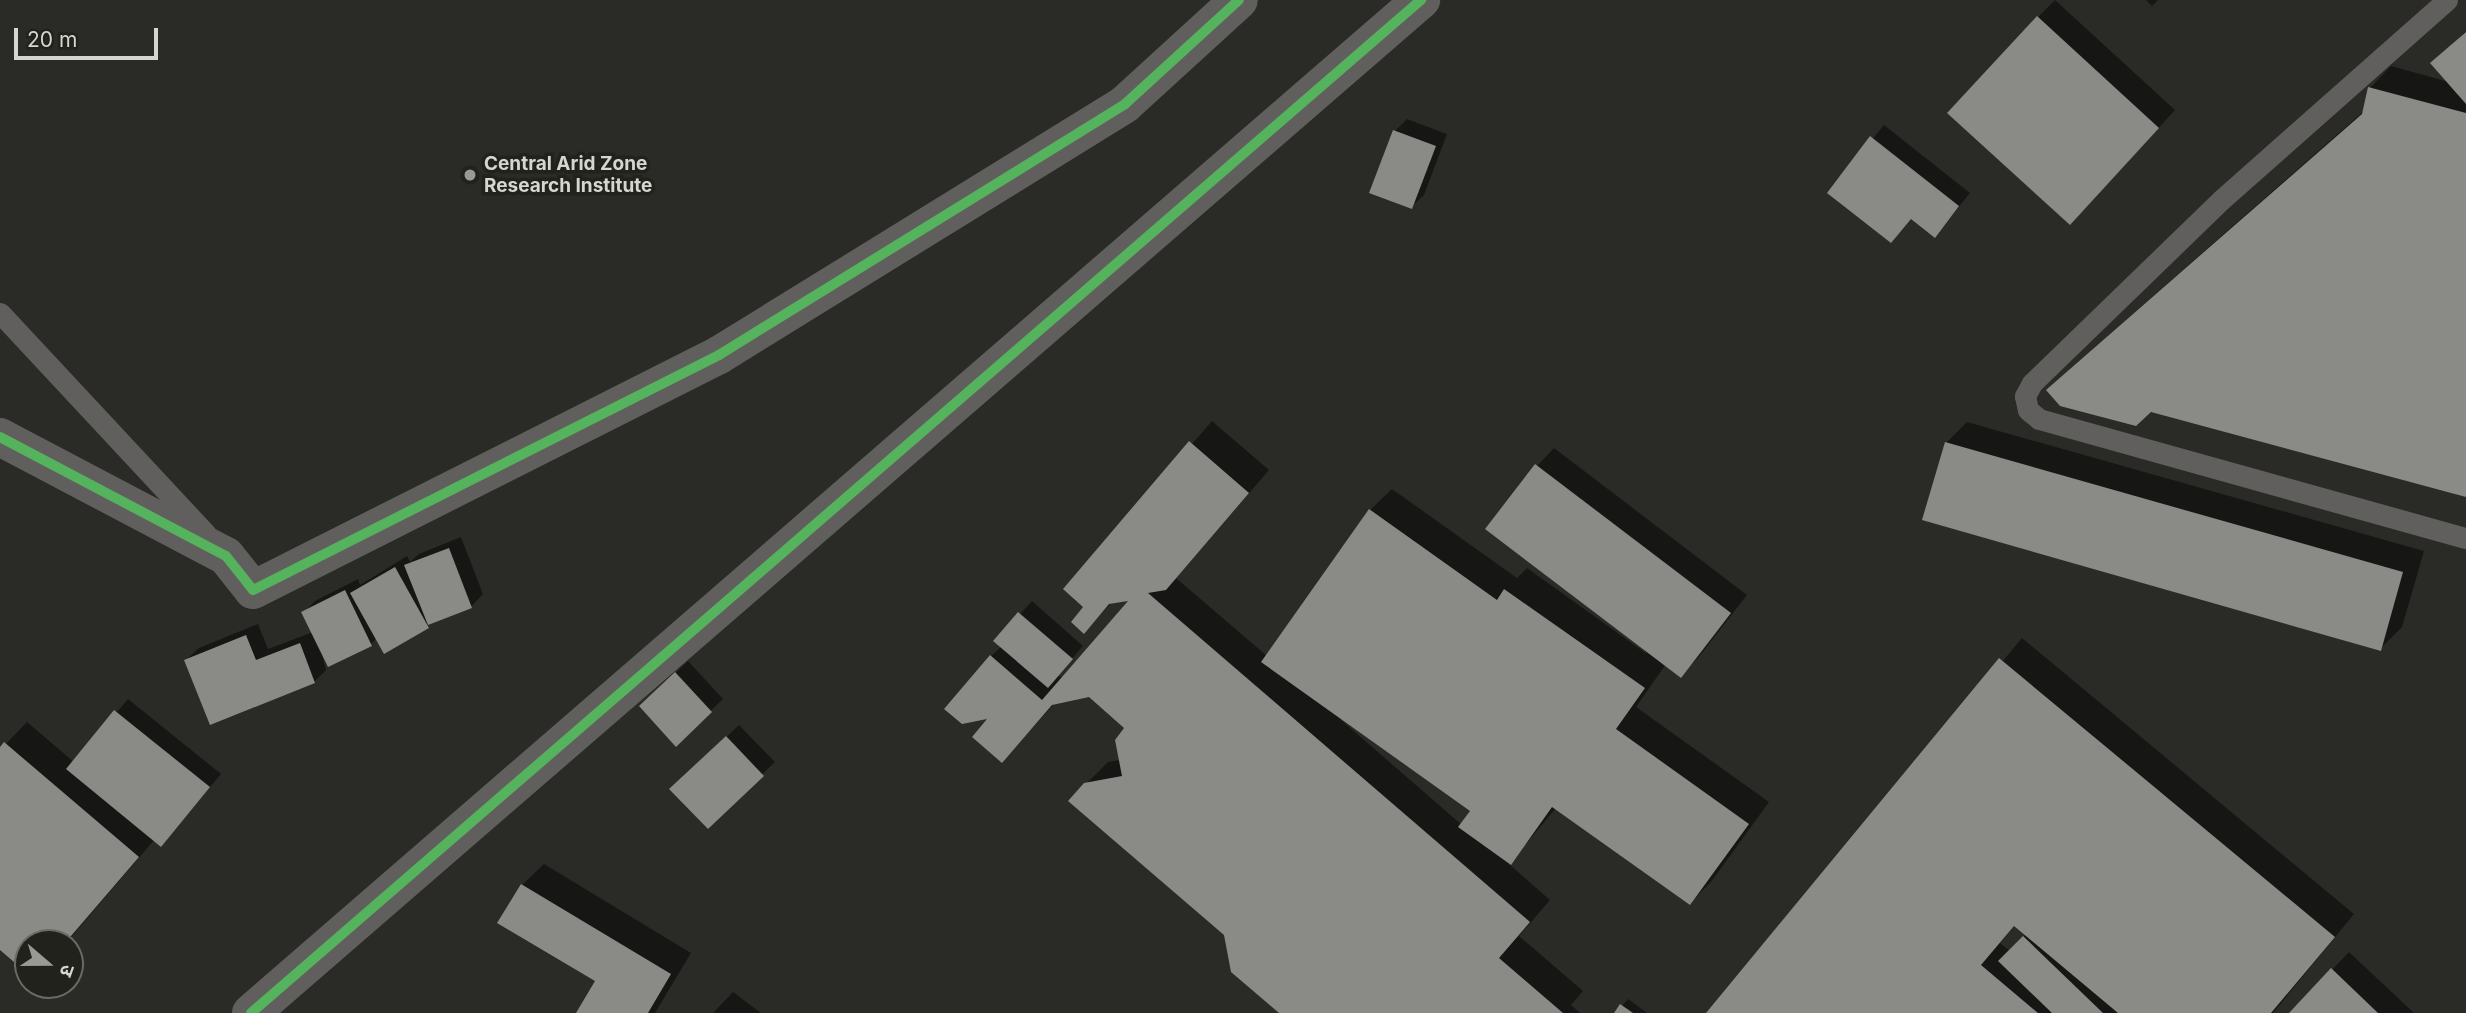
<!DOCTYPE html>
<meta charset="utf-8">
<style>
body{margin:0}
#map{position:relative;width:2466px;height:1013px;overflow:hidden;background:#2a2b26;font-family:Inter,"Noto Sans Devanagari",sans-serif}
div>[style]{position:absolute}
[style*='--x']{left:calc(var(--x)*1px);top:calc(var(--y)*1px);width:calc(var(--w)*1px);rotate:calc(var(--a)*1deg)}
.shadow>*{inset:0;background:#0007}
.building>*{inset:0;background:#8a8b87}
.service>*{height:21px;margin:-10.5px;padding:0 10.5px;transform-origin:10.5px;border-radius:10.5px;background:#605f5d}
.minor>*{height:38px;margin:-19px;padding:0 19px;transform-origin:19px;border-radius:19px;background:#605f5d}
.cycleway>*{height:10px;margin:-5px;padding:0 5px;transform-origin:5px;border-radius:5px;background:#56b35d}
.dots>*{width:19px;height:19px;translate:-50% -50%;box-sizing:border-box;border:4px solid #22221c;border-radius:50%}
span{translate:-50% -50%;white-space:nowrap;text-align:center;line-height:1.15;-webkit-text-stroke:7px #22221c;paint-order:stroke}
.poi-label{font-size:19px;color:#d5d5d1;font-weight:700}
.left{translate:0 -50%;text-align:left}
.north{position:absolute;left:14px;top:929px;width:70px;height:70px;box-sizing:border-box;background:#22221c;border:2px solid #6a6a64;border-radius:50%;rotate:110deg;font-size:19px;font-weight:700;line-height:28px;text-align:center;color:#d5d5d1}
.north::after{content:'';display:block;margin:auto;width:24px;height:32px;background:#999a95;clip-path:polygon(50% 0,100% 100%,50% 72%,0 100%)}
.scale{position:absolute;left:14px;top:28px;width:144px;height:32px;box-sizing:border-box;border:4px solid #d5d5d1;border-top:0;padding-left:9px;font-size:21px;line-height:24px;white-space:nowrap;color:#d5d5d1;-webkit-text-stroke:5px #22221c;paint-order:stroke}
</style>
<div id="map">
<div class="shadow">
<i style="clip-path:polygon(2055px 0,2175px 110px,2087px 206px,2038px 17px)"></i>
<i style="clip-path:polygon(2146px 0,2158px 0,2152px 6px)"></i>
<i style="clip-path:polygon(2466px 31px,2466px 495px,2070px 369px,2364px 111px,2370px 88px,2391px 66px,2449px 82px,2433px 63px)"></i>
<i style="clip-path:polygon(1407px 119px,1447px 134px,1424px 195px,1411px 207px,1395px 131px)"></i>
<i style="clip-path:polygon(1884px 125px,1970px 193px,1935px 236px,1912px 218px,1891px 241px,1829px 192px)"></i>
<i style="clip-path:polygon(evenodd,1212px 421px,1269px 470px,1176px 578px,1267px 656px,1370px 510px,1392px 489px,1517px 578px,1527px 568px,1647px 654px,1537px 466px,1554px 448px,1747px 595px,1698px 658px,1680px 676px,1666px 664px,1636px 707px,1769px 802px,1711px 882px,1690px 903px,1556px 808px,1509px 864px,1550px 900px,1519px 936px,1583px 991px,1571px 1005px,1580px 1013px,1282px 1013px,1226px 934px,1086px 784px,1108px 762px,1120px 760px,1126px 727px,1090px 696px,1055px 703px,1002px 761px,992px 716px,991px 656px,1002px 646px,996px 641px,1032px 601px,1083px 646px,1058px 675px,1063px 679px,1132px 599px,1112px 602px,1084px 631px,1085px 607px,1066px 589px,1212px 421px,1343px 718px,1473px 810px,1462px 825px,1341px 720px,1343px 718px)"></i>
<i style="clip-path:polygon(1967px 422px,2424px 551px,2402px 627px,2380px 649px,1946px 443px)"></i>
<i style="clip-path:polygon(461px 537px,483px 594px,471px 607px,433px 622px,385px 652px,377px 638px,371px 644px,321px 649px,326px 670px,314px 682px,186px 660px,199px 648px,258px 624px,268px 649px,313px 632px,303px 613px,315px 601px,358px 579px,360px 585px,407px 556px,410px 562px,419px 554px)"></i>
<i style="clip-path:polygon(evenodd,2022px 638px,2354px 914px,2273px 1013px,1708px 1013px,2022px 638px,2015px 925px,2026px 934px,2010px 951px,2000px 943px,2015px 925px)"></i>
<i style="clip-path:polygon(688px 661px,723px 699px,676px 744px,641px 706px)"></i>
<i style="clip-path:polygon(128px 699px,221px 774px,161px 844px,155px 839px,66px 943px,28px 943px,28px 971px,0 948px,0 750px,27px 722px,74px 762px)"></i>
<i style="clip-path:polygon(739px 725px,775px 762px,708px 827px,684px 777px)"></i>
<i style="clip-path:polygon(544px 864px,691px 953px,655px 1013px,578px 1013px,597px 980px,522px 885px)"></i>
<i style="clip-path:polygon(2349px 952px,2414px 1013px,2291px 1013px)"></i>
<i style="clip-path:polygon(733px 992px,761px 1013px,713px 1013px)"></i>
<i style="clip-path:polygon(1628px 999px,1647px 1013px,1616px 1013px)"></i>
</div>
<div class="building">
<i style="clip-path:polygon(2037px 16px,2159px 128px,2070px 225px,1947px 113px)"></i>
<i style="clip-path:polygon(2466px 32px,2466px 104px,2430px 63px)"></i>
<i style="clip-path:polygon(2368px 87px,2466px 113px,2466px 497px,2151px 412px,2136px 426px,2060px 406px,2046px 390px,2362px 114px)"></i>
<i style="clip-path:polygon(1393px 130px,1436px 146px,1412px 209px,1369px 193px)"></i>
<i style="clip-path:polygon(1870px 136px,1959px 206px,1935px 238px,1911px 219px,1891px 243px,1827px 193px)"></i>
<i style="clip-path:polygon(1189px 441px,1249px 493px,1166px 590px,1148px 593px,1530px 922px,1499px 958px,1563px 1013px,1279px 1013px,1231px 972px,1224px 935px,1068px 801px,1084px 783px,1122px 776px,1115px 740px,1124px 728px,1089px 697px,1052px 705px,1002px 763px,972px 737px,987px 719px,962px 724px,944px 709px,990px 655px,1042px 700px,1128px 601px,1109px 604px,1084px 634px,1071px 622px,1083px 607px,1063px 589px)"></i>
<i style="clip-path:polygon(1945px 442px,2403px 572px,2381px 651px,1922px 520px)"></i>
<i style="clip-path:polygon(1535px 464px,1731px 613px,1681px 678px,1485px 529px)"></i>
<i style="clip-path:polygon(1369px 509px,1497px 600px,1504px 589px,1645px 688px,1616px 729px,1749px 824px,1690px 905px,1552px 807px,1511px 865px,1458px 827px,1470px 811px,1261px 662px)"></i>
<i style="clip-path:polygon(449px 548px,472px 608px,428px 625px,404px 565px)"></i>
<i style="clip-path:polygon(395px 567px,429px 628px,384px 654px,350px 593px)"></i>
<i style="clip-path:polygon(345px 590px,372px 646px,328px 667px,301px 612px)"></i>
<i style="clip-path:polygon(1018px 612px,1073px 659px,1048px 688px,993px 641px)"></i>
<i style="clip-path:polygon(246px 635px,256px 660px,300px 643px,315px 683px,210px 725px,184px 660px)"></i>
<i style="clip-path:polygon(1999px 658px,2335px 937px,2271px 1013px,2118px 1013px,2014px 926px,1981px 965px,2038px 1013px,1706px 1013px)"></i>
<i style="clip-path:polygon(675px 672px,712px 712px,676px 747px,639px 706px)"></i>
<i style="clip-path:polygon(114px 710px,210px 787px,161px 847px,66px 769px)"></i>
<i style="clip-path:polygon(726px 736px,764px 776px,708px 829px,669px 789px)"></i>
<i style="clip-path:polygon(4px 742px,139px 857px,65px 943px,28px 943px,28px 974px,0 950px,0 747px)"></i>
<i style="clip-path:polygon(521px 884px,671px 974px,648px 1013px,576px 1013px,595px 981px,497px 923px)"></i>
<i style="clip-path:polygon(2023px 936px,2103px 1013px,2052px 1013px,1998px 961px)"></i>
<i style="clip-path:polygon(2331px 968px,2378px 1013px,2289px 1013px)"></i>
<i style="clip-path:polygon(1620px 1004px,1633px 1013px,1614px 1013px)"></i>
</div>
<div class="service">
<i style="--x:2447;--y:0;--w:302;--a:138.5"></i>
<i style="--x:2221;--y:200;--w:263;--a:135.9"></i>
<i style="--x:2032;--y:383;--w:15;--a:118"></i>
<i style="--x:2025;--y:396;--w:14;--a:78"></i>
<i style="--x:2028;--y:410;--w:14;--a:39"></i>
<i style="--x:2039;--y:419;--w:443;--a:15.6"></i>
<i style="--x:0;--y:313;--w:302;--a:47"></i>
</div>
<div class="minor">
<i style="--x:0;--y:437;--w:255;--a:27.8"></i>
<i style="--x:226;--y:556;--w:43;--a:51.5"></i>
<i style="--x:253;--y:590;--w:522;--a:-26.76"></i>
<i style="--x:719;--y:355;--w:477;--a:-31.7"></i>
<i style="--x:1125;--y:104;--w:154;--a:-42.4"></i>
<i style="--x:251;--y:1013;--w:1548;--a:-40.89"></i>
</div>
<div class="cycleway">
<i style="--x:0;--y:437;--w:255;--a:27.8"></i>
<i style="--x:226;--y:556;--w:43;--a:51.5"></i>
<i style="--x:253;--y:590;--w:522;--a:-26.76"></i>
<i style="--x:719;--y:355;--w:477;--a:-31.7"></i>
<i style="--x:1125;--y:104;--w:154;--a:-42.4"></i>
<i style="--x:251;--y:1013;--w:1548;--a:-40.89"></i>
</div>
<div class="dots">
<i style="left:470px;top:175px;background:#999a95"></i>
</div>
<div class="poi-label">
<span class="left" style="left:484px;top:175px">Central Arid Zone<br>Research Institute</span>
</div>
<div class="north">उ</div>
<div class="scale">20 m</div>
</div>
